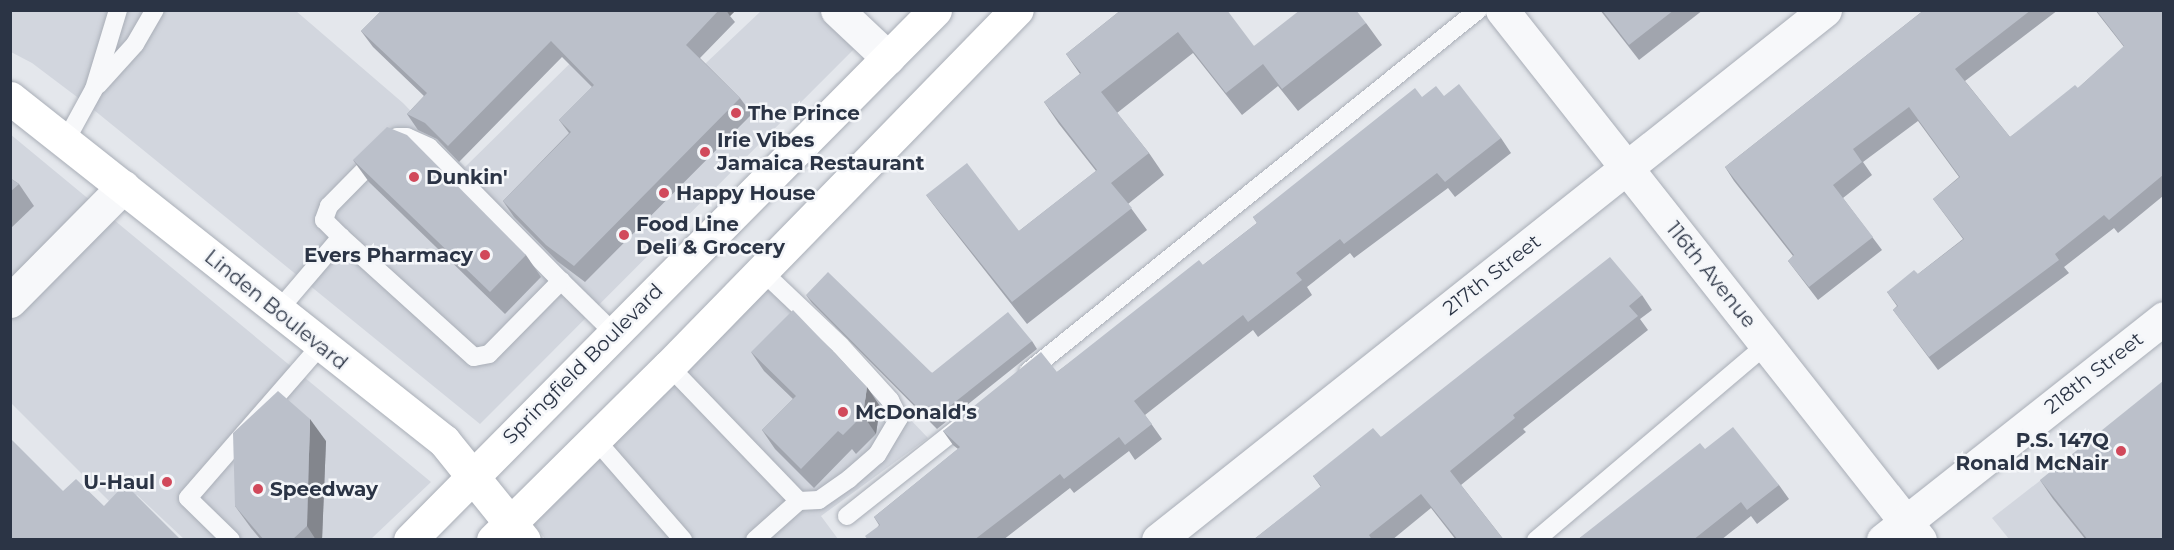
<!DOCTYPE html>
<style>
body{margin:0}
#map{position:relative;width:2174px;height:550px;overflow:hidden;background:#e4e7ec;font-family:Montserrat,sans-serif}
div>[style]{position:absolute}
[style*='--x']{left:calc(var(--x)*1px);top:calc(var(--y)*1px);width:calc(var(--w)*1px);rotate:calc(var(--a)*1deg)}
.built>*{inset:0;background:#d2d6de}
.roads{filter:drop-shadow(0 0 2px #a9aeb7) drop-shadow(0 0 2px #a9aeb7)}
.service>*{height:18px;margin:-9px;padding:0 9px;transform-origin:9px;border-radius:9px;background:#f7f8fa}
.minor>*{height:33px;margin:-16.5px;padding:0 16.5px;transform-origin:16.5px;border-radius:16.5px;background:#f7f8fa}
.secondary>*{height:33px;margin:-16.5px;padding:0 16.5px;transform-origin:16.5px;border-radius:16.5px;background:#fff}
.primary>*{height:33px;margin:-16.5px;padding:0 16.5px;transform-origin:16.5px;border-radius:16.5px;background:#fff}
.wall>*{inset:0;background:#a1a5ae}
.shaded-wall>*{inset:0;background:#83868d}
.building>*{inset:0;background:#bbc0ca}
.dots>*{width:16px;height:16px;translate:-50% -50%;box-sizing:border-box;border:3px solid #f4f6f9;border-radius:50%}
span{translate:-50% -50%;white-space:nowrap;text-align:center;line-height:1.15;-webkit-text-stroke:5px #f4f6f9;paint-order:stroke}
.poi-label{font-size:20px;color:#2b3445;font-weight:700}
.left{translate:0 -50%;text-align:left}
.right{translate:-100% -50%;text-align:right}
.street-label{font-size:20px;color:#2b3445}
.frame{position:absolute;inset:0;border:12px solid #2b3445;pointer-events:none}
</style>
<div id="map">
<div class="built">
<i style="clip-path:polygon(10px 11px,296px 11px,403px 103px,465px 167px,609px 25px,687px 81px,761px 11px,827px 11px,860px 43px,480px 424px,89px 106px,32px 63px,11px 52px)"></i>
<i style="clip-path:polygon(10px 134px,431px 482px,371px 539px,184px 539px,137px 495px,120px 512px,11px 403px)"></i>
<i style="clip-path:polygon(772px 274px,928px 438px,821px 516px,838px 539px,545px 539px,532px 522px)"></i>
<i style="clip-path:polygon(2163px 385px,2163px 539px,2009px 539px,1992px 518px)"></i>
</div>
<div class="roads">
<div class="service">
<i style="--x:98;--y:85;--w:55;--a:-47.9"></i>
<i style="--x:135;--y:44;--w:39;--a:-60"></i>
<i style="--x:65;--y:142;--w:60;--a:-61.3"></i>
<i style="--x:94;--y:89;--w:83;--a:-73.1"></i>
<i style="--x:561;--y:281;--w:74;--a:44.5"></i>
<i style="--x:277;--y:312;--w:99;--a:-49.5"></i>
<i style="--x:341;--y:237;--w:179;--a:42.1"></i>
<i style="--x:474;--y:357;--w:15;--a:-11"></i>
<i style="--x:489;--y:354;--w:103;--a:-45.4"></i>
<i style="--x:561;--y:281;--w:188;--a:-134.6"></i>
<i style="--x:429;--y:147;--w:24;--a:-156"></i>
<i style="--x:407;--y:137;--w:10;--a:180"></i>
<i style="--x:397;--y:137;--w:97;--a:134.6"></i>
<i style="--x:329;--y:206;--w:15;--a:110"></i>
<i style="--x:324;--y:220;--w:24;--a:45"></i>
<i style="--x:669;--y:366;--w:187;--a:46.1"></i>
<i style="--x:1028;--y:372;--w:578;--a:-38.81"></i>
<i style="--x:595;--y:439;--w:134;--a:48.9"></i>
<i style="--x:847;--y:516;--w:153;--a:-38.4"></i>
<i style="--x:231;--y:540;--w:60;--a:-135.7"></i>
<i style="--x:188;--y:498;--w:201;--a:-49"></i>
<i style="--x:755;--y:540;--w:59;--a:-41.6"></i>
<i style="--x:799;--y:501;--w:20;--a:-3"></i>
<i style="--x:819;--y:500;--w:37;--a:-35"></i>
<i style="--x:849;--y:479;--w:37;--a:-41"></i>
<i style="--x:877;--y:455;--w:43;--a:-59.3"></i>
<i style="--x:899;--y:418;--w:20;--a:-117"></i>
<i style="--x:890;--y:400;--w:74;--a:-132.3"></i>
<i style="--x:840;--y:345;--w:109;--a:-136.5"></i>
<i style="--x:1536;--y:540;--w:302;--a:-40.3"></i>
</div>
<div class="minor">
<i style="--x:837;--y:10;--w:70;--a:43.3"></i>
<i style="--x:1502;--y:10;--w:675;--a:51.74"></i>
<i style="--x:10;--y:301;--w:161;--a:-45.3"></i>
<i style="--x:1158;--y:540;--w:852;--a:-38.47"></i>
<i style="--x:1883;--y:540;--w:358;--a:-38.3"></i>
</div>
<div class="secondary">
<i style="--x:10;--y:98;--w:553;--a:38.32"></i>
<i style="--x:444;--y:441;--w:127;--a:51.1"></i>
</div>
<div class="primary">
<i style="--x:410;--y:540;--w:746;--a:-45.27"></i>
<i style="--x:493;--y:540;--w:247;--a:-44.7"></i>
<i style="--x:669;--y:366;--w:498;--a:-45.7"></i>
</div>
</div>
<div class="wall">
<i style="clip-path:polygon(382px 10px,733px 10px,734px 12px,730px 16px,735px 22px,700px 58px,740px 98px,752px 114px,585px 282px,557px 261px,514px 217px,503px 201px,569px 133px,559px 120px,592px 87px,562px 57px,459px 162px,437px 139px,418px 130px,407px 114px,424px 96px,373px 47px,361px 31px)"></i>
<i style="clip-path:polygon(1121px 10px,1254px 46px,1366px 23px,1382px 45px,1298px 111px,1278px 86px,1242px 115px,1193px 53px,1117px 113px,1149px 153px,1164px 175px,1128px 204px,1147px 230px,1027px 324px,942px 216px,926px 195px,1019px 231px,1096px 171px,1059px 124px,1044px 102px,1080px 74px,1066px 54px)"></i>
<i style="clip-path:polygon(1600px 10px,1703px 10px,1639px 60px)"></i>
<i style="clip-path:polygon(1924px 10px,2058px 10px,1965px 81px,2010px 137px,2078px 88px,2124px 47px,2095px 10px,2163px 10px,2163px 196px,2118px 233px,2114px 228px,2064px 267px,2069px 273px,1938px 370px,1893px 310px,1897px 306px,1887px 292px,1918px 274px,1963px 239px,1933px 199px,1959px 177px,1918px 121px,1863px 162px,1872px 175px,1843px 198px,1882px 250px,1818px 300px,1788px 261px,1793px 256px,1734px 181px,1725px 167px)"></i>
<i style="clip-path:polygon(1444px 96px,1501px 138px,1511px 153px,1455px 197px,1448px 188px,1354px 258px,1350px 253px,1307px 287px,1312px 295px,1258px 337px,1253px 330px,1145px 415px,1162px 439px,1135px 460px,1129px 451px,1074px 493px,1070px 488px,1003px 540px,868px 540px,879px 525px,874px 517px,958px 449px,953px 445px,943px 431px,1057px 372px,1203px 265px,1257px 223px,1253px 217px,1422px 97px)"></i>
<i style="clip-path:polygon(353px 160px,526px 255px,541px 277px,505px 314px,369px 182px)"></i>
<i style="clip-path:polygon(10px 178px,19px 184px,34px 206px,10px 229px)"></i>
<i style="clip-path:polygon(806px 295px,932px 373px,1032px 341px,1037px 349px,937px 429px,812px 303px)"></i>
<i style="clip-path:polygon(1642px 295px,1652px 310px,1640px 319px,1648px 330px,1523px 429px,1526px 432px,1461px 485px,1504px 540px,1456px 540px,1431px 508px,1392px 540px,1253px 540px,1321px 487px,1313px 476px,1381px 437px)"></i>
<i style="clip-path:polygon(751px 352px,880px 406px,876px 434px,856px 454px,852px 449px,814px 488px,775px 449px,762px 430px,793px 399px,764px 371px)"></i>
<i style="clip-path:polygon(326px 441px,322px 540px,261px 540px,251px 528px,235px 506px)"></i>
<i style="clip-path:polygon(1705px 449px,1779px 485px,1789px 499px,1757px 524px,1751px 516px,1721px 540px,1577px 540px)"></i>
<i style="clip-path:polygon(2040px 480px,2163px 540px,2086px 540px,2053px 499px)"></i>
</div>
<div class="shaded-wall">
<i style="clip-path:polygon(726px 10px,733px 10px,734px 12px,730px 16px)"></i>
<i style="clip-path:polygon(867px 387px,880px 406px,876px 434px,863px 415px)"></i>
<i style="clip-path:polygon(310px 419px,326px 441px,322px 540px,316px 540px,307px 526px)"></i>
</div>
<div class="building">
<i style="clip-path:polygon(382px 10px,719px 10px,686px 45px,740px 98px,574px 266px,546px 245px,503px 201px,571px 132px,559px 120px,594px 85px,551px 41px,448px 146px,425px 123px,407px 114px,427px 93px,361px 31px)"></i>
<i style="clip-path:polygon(1121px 10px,1227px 10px,1254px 46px,1300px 10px,1356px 10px,1366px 23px,1282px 89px,1263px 64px,1226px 93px,1178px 32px,1101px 92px,1149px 153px,1111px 183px,1132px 208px,1012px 302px,926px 195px,967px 163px,1019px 231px,1097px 170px,1044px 102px,1081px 73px,1066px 54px)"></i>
<i style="clip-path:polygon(1602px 10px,1674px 10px,1629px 45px)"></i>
<i style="clip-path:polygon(1924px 10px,2031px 10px,1955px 69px,2010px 137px,2075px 85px,2078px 88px,2124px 46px,2096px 10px,2163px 10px,2163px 175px,2109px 220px,2104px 215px,2055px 254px,2059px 260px,1929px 357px,1893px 310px,1898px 306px,1887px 292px,1914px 270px,1918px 274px,1964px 239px,1933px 199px,1960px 177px,1909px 107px,1853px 149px,1862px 162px,1833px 185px,1873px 237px,1809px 287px,1788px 261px,1794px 255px,1725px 167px)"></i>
<i style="clip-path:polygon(1459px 84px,1501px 138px,1445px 182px,1437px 173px,1344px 244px,1340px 239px,1296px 273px,1302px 280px,1248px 322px,1243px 315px,1134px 401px,1152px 424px,1125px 445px,1119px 437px,1064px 479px,1060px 474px,974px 540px,868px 540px,865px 536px,880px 525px,874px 517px,960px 447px,943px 431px,1041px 352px,1057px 372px,1199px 260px,1203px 265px,1257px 223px,1253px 217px,1415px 88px,1422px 97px,1436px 86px,1444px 96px)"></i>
<i style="clip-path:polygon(387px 127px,407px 135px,526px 255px,490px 292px,353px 160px)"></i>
<i style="clip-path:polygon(10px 178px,19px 184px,10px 192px)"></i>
<i style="clip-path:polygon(1610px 257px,1642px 295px,1629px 306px,1638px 316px,1513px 415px,1515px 418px,1450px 471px,1504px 540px,1458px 540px,1421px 494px,1369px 535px,1372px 540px,1253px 540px,1321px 486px,1313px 476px,1373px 428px,1381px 437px)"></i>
<i style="clip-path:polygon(828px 272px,932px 373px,1008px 312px,1032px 341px,931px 421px,806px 295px)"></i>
<i style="clip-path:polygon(793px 310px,867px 387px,863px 415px,843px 435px,838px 431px,801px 469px,762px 430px,796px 396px,751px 352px)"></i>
<i style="clip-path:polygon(2163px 381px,2163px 540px,2088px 540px,2040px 480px)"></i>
<i style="clip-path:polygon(278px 391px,310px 419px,307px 526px,292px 540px,264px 540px,235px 506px,233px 433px)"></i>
<i style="clip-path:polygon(1733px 427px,1779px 485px,1747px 510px,1741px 502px,1693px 540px,1577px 540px,1700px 443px,1705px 449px)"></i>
<i style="clip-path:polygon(10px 438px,63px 491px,76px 479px,104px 506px,125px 484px,181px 540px,10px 540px)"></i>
</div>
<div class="dots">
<i style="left:736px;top:113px;background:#d1495b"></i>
<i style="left:705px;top:152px;background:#d1495b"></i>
<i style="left:414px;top:177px;background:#d1495b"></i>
<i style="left:664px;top:193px;background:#d1495b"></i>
<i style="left:624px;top:235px;background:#d1495b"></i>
<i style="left:485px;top:255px;background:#d1495b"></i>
<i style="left:843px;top:412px;background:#d1495b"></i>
<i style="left:2121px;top:451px;background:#d1495b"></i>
<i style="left:167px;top:482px;background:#d1495b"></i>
<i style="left:258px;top:489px;background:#d1495b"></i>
</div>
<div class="poi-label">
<span class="left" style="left:748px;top:113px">The Prince</span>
<span class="left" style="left:717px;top:152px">Irie Vibes<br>Jamaica Restaurant</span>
<span class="left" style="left:426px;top:177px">Dunkin'</span>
<span class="left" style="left:676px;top:193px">Happy House</span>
<span class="left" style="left:636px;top:236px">Food Line<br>Deli &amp; Grocery</span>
<span class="right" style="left:473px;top:255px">Evers Pharmacy</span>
<span class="left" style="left:855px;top:412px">McDonald's</span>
<span class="right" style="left:2109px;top:452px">P.S. 147Q<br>Ronald McNair</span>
<span class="right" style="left:155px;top:482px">U-Haul</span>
<span class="left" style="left:270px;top:489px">Speedway</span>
</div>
<div class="street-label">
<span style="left:1492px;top:275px;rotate:-38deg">217th Street</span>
<span style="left:1711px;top:275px;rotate:51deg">116th Avenue</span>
<span style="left:276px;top:310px;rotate:39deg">Linden Boulevard</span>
<span style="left:583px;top:364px;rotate:-45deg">Springfield Boulevard</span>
<span style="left:2094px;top:373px;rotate:-38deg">218th Street</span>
</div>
<div class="frame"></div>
</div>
